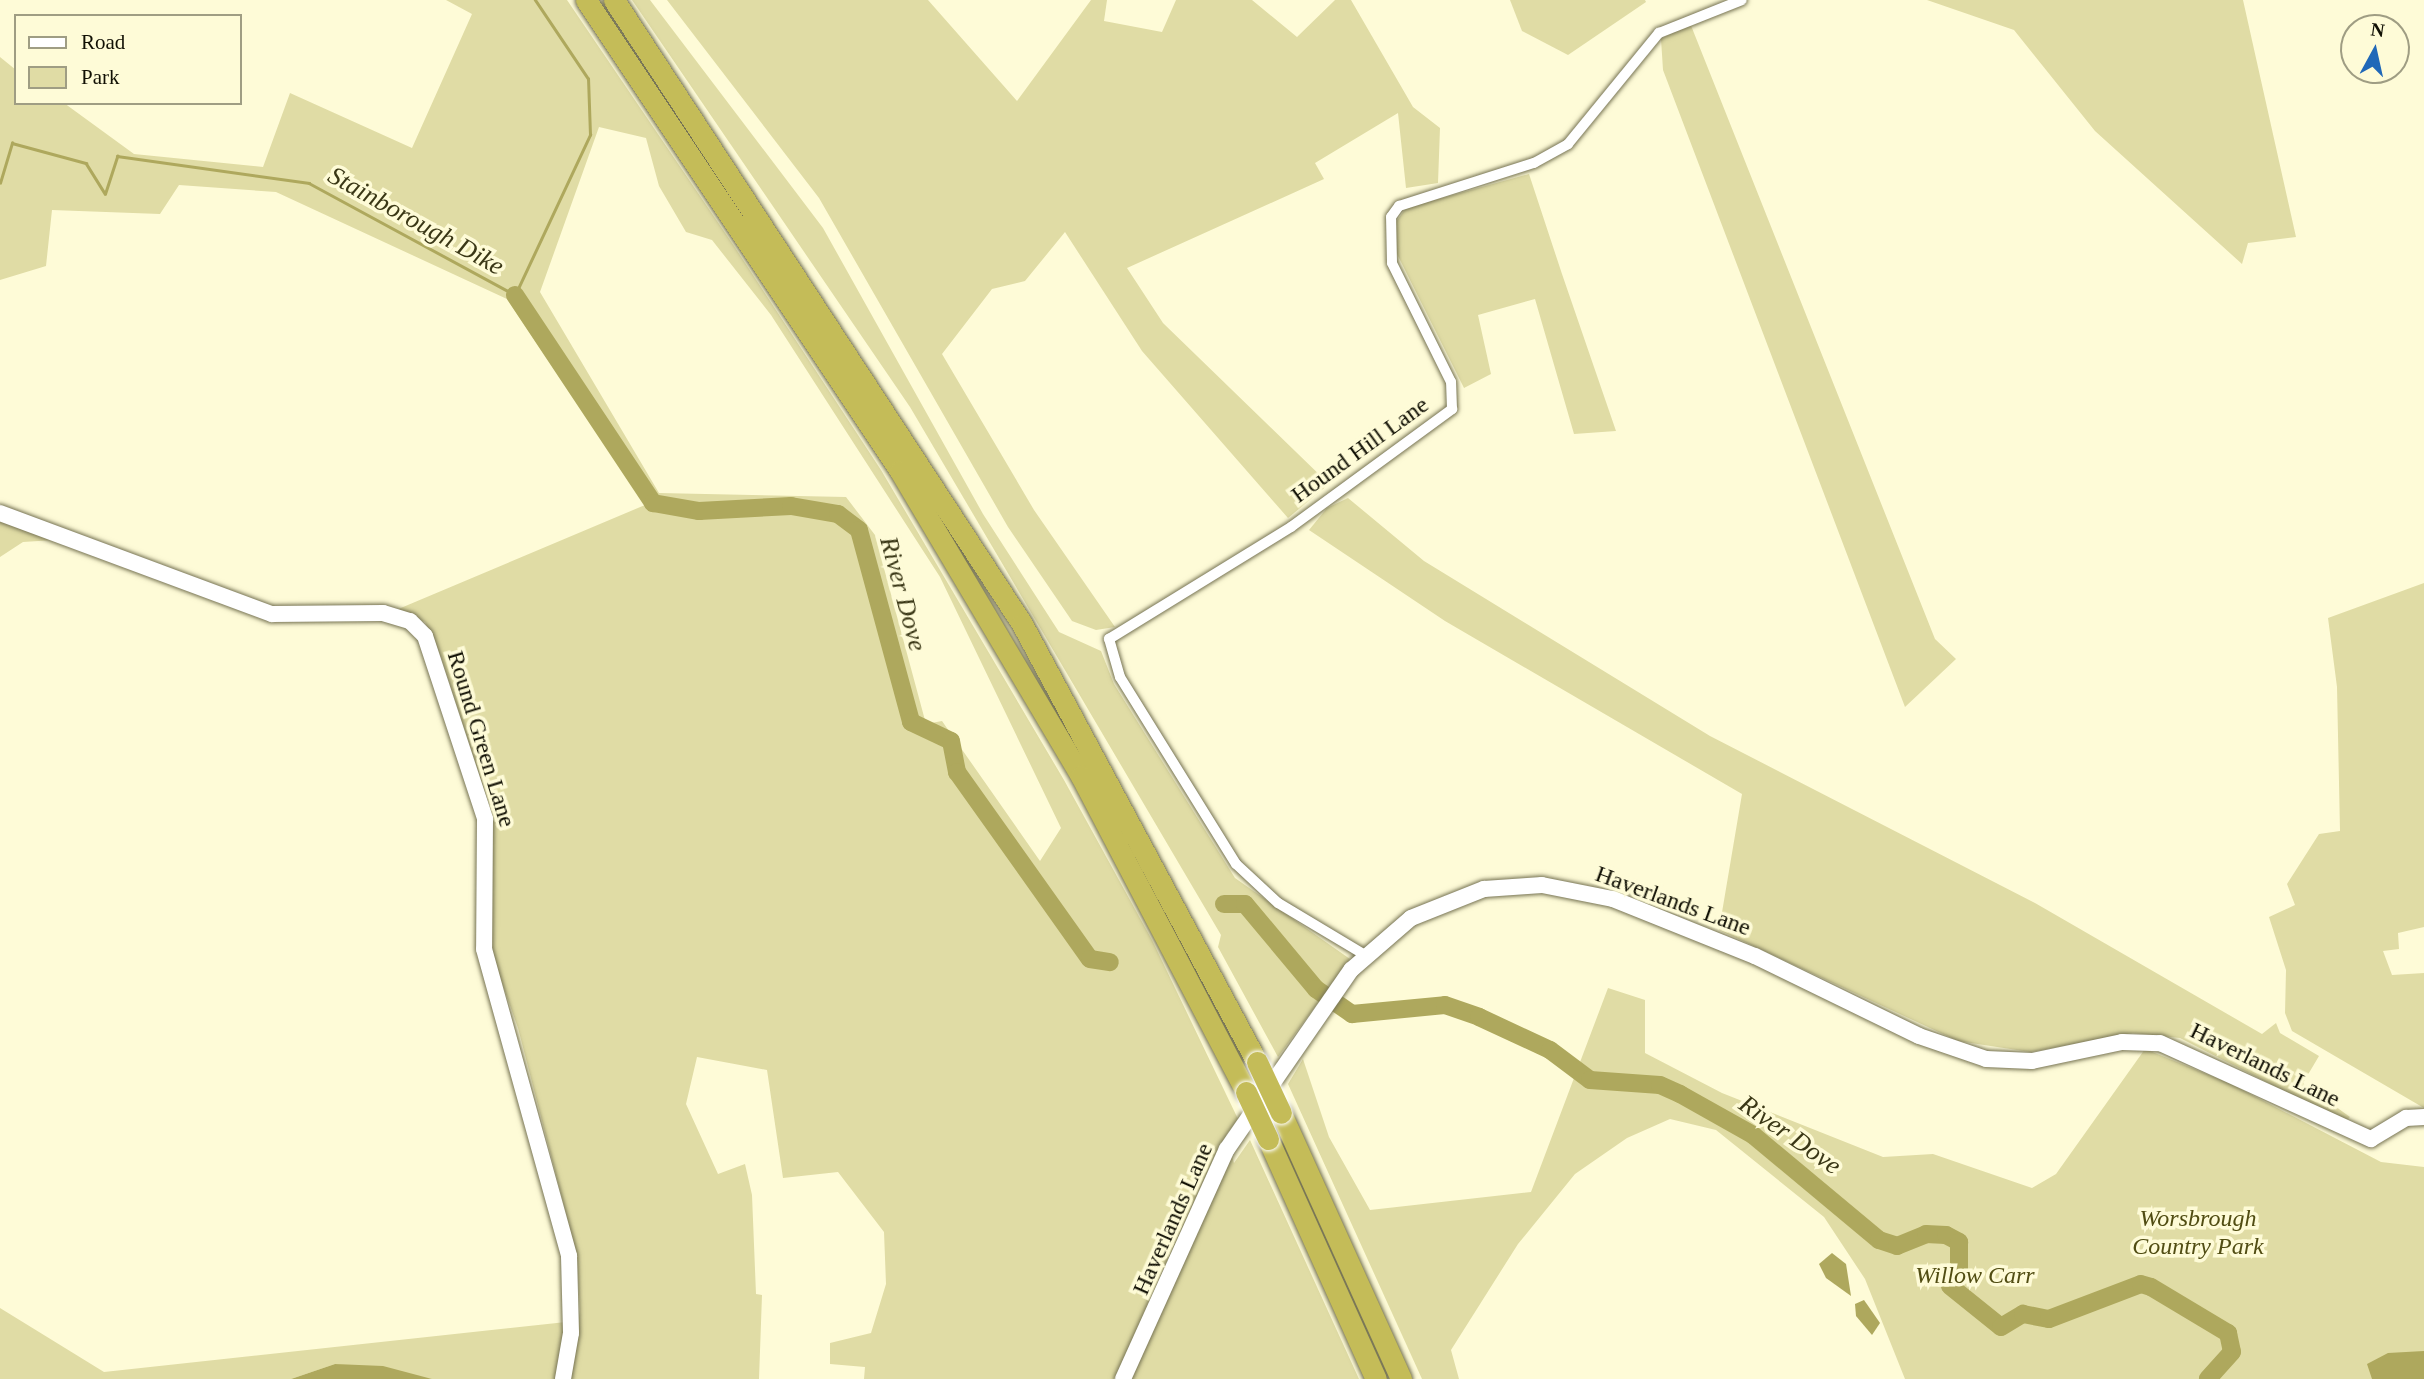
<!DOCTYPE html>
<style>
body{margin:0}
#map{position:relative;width:2424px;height:1379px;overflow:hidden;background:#fefbd7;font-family:Georgia,serif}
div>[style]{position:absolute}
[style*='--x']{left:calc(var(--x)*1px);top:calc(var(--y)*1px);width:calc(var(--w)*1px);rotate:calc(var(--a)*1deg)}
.green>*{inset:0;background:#e0dca5}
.water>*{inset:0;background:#aea85d}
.stream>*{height:2.5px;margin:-1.25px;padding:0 1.25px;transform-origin:1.25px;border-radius:1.25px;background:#aea85d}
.river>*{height:18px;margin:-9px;padding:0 9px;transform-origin:9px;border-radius:9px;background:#aea85d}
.roads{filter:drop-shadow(0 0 2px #767353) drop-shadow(0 0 2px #767353)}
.street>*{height:10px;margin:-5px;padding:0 5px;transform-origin:5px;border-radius:5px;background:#fff}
.secondary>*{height:16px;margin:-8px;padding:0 8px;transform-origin:8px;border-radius:8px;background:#fff}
.highway>*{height:21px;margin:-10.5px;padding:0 10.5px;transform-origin:10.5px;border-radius:10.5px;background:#c4bc58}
.bridges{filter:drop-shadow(0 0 2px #fff) drop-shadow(0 0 2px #fff)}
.highway-bridge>*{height:21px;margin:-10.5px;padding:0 10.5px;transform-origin:10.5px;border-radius:10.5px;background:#c4bc58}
span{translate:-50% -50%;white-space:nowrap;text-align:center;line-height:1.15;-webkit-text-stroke:7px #fefbd7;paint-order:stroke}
.street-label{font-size:24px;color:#111004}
.park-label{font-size:24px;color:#514d13;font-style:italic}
.water-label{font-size:26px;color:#3a3716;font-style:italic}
.legend{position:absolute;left:14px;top:14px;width:228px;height:91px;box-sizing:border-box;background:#fefbd7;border:2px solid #9f9d83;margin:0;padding:9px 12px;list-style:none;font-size:21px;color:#111004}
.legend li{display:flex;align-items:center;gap:14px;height:35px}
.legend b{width:35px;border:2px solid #9f9d83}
.north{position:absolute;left:2340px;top:14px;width:70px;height:70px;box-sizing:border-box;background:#fefbd7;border:2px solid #9f9d83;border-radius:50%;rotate:8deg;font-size:19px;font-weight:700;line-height:28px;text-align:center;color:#111004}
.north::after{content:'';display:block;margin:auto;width:24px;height:32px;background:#2068b8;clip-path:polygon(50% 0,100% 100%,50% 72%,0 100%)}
</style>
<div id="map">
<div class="green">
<i style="clip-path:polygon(evenodd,446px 0,567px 0,734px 246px,881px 470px,1064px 780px,1152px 940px,1238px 1119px,1226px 1135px,1234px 1163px,1250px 1140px,1359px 1379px,864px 1379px,865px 1367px,830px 1364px,830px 1343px,871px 1333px,886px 1284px,884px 1232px,838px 1172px,783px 1178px,767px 1070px,697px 1057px,686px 1104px,718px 1174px,745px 1164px,752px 1195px,756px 1294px,762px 1295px,759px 1379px,571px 1379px,580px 1310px,577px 1256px,518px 1028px,490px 949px,493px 817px,441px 657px,425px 622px,396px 610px,645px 505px,507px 299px,276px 192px,179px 185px,160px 214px,52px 210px,46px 266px,0 280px,0 57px,16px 70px,16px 103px,64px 103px,134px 154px,263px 167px,290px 93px,412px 148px,472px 14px,446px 0,599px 127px,646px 138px,659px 186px,686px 232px,712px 240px,771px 315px,940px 577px,1061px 828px,1040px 861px,942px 721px,926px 724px,875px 535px,846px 497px,659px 493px,540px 292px,599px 127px)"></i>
<i style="clip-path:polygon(632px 0,650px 0,823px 228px,983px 514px,1059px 632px,1101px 651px,1114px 684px,1235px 878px,1350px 959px,1278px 1057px,1218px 947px,1221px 935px,910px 407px)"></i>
<i style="clip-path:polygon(667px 0,928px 0,1017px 101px,1091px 0,1107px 0,1104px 21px,1162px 32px,1176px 0,1252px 0,1297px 37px,1335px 0,1351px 0,1413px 107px,1440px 128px,1438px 183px,1406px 188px,1398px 113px,1315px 163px,1324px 179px,1127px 268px,1163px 323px,1329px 484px,1288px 518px,1142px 351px,1065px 232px,1025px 281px,992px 289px,942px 354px,1034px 510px,1115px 627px,1096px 630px,1072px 621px,1008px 527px,819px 198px)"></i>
<i style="clip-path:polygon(1510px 0,1645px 0,1646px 2px,1568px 55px,1522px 31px)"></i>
<i style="clip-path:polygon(1927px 0,2243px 0,2296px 237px,2248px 243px,2242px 264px,2095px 131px,2014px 30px)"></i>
<i style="clip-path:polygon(1690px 23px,1935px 639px,1956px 659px,1905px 707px,1663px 70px,1661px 39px)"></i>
<i style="clip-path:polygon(1529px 174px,1562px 274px,1616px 431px,1574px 434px,1535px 299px,1478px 315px,1491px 374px,1464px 388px,1396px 252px,1396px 222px,1406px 208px)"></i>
<i style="clip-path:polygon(1348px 498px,1424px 561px,1710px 736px,2035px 903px,2262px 1034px,2276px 1023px,2280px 1033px,2319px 1056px,2303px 1083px,2350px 1117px,2345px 1122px,2180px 1038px,2133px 1033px,2030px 1052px,1958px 1041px,1719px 930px,1742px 794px,1445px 621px,1309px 530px,1327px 508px)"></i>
<i style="clip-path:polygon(0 518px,54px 540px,23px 542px,0 557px)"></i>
<i style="clip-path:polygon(2424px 583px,2424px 927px,2398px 933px,2399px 949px,2383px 951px,2392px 975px,2424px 973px,2424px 1108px,2292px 1031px,2285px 1013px,2286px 970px,2269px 917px,2295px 905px,2287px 884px,2319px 834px,2340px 831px,2337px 687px,2328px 618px)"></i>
<i style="clip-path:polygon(1608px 988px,1645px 1000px,1645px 1053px,1722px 1093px,1883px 1157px,1933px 1154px,2032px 1188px,2056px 1174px,2145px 1049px,2231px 1084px,2381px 1162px,2424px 1167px,2424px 1379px,1905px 1379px,1865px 1279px,1824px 1217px,1716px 1130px,1670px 1119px,1627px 1138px,1575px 1174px,1518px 1244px,1451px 1350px,1459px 1379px,1422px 1379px,1288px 1084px,1303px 1059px,1329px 1137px,1370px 1210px,1531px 1192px)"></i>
<i style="clip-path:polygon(0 1308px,104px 1372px,566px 1322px,555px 1379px,432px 1379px,335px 1364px,291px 1379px,0 1379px)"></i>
</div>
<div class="water">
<i style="clip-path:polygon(1832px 1253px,1846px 1264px,1851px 1296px,1826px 1278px,1819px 1264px)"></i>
<i style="clip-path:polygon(1864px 1300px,1880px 1323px,1872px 1335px,1856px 1316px,1855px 1304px)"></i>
<i style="clip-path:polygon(2424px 1351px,2424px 1379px,2372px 1379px,2367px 1364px,2388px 1353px)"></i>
<i style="clip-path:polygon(335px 1364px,383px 1366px,432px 1379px,291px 1379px)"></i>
</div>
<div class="stream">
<i style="--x:0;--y:183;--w:42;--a:-73.3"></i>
<i style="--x:12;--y:143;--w:77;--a:15.1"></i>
<i style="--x:86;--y:163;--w:36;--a:58"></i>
<i style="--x:105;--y:194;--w:40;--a:-72"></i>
<i style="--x:117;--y:156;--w:194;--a:8"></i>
<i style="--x:309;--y:183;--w:234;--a:28.5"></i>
<i style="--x:515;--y:295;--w:177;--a:-64.9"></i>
<i style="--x:590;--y:135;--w:56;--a:-92"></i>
<i style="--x:588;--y:79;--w:95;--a:-123.9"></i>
</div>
<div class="river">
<i style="--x:515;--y:295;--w:250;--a:56.4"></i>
<i style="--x:653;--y:503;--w:47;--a:9.9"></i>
<i style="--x:699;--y:511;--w:92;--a:-3.1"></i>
<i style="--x:791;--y:506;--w:48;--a:9.7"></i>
<i style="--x:838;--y:514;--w:26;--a:37"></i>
<i style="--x:859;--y:530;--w:199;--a:74.8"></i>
<i style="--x:911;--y:722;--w:44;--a:25.4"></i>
<i style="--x:951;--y:741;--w:32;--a:79"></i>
<i style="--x:957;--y:772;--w:229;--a:54.6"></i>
<i style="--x:1090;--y:959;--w:20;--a:9"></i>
<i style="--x:1224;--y:904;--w:21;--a:0"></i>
<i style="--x:1245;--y:904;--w:111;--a:50.1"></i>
<i style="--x:1316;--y:989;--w:44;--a:34.8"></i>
<i style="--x:1352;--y:1014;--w:93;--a:-5.5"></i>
<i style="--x:1445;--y:1005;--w:36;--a:19"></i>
<i style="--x:1479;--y:1017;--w:78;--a:24.9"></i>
<i style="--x:1550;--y:1050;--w:50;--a:36.9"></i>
<i style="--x:1590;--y:1080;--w:70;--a:4.1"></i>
<i style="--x:1660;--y:1085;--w:22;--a:24"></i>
<i style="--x:1680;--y:1094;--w:84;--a:29.3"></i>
<i style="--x:1753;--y:1135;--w:164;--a:39.8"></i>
<i style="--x:1879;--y:1240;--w:19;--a:18"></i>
<i style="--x:1897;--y:1246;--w:31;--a:-22"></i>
<i style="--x:1926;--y:1234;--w:20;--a:3"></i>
<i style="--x:1946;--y:1235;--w:15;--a:28"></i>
<i style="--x:1959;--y:1242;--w:34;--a:90"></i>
<i style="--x:1959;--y:1276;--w:13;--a:132"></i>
<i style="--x:1950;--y:1286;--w:65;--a:38.8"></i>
<i style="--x:2001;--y:1327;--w:26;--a:-31"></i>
<i style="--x:2023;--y:1314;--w:26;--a:11"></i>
<i style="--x:2049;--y:1319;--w:98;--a:-20.8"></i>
<i style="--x:2141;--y:1284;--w:10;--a:17"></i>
<i style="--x:2151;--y:1287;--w:90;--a:30.9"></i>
<i style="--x:2228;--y:1333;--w:19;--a:78"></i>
<i style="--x:2232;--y:1352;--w:36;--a:132"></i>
</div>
<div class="roads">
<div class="street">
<i style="--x:1365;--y:955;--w:101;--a:-149.1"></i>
<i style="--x:1278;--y:903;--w:57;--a:-137.1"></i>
<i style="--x:1236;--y:864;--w:220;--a:-121.8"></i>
<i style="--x:1120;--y:677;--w:40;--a:-106"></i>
<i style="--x:1109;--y:639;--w:214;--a:-31.6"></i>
<i style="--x:1291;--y:527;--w:200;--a:-36.2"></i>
<i style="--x:1452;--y:409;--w:27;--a:-92"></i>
<i style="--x:1451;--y:382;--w:133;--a:-116.4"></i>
<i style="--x:1392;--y:263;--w:46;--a:-91.2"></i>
<i style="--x:1391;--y:217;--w:14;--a:-54"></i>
<i style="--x:1399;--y:206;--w:142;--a:-17.7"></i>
<i style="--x:1534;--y:163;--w:39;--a:-29"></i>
<i style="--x:1568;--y:144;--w:144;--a:-50.7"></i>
<i style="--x:1659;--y:33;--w:89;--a:-21.7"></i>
</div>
<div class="secondary">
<i style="--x:0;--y:513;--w:290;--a:20.4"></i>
<i style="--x:272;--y:614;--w:111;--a:-0.5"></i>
<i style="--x:383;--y:613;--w:28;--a:17"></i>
<i style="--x:410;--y:621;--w:21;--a:45"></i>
<i style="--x:425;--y:636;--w:193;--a:71.8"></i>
<i style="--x:485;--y:819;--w:130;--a:90.4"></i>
<i style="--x:484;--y:949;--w:319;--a:74.5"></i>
<i style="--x:569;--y:1256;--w:77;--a:88.5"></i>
<i style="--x:571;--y:1333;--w:47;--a:99.9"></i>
<i style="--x:1123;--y:1379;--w:252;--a:-65.7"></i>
<i style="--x:1227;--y:1149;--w:218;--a:-55.3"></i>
<i style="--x:1351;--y:970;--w:79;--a:-40.9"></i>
<i style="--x:1411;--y:918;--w:79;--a:-21.7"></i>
<i style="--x:1484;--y:889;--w:58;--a:-3.9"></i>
<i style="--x:1542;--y:885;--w:72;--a:11.2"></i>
<i style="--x:1613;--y:899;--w:153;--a:21.9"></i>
<i style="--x:1755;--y:956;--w:182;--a:26"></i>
<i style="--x:1919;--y:1036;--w:71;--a:18.9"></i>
<i style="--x:1986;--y:1059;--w:46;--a:2.5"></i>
<i style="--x:2032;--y:1061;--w:92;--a:-11.9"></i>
<i style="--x:2122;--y:1042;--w:38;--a:2"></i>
<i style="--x:2160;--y:1043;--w:232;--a:24.5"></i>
<i style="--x:2371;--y:1139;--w:41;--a:-31"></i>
<i style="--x:2406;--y:1118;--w:18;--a:-3"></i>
</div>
<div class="highway">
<i style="--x:586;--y:0;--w:566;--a:56.31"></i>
<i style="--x:900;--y:471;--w:355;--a:59.3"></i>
<i style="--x:1081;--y:776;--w:356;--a:62.4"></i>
<i style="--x:614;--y:0;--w:746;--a:56.82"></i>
<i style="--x:1022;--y:624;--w:497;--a:61.8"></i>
<i style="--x:1281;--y:1113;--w:292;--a:65.7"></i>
<i style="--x:1268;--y:1139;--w:263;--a:65.8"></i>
</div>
</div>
<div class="bridges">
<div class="highway-bridge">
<i style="--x:1257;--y:1062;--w:56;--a:64.8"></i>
<i style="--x:1246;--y:1092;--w:52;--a:64.9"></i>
</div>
</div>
<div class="street-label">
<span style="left:1360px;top:450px;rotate:-36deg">Hound Hill Lane</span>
<span style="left:481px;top:739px;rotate:73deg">Round Green Lane</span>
<span style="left:1673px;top:901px;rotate:20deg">Haverlands Lane</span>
<span style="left:2265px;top:1065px;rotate:26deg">Haverlands Lane</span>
<span style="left:1173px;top:1219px;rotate:-66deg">Haverlands Lane</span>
</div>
<div class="park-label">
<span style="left:2198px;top:1233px">Worsbrough<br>Country Park</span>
<span style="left:1975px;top:1276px">Willow Carr</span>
</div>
<div class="water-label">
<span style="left:416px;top:221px;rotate:29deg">Stainborough Dike</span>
<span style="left:903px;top:594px;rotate:75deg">River Dove</span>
<span style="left:1790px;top:1135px;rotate:35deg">River Dove</span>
</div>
<ul class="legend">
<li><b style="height:9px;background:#fff"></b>Road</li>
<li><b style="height:19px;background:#e0dca5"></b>Park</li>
</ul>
<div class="north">N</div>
</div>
